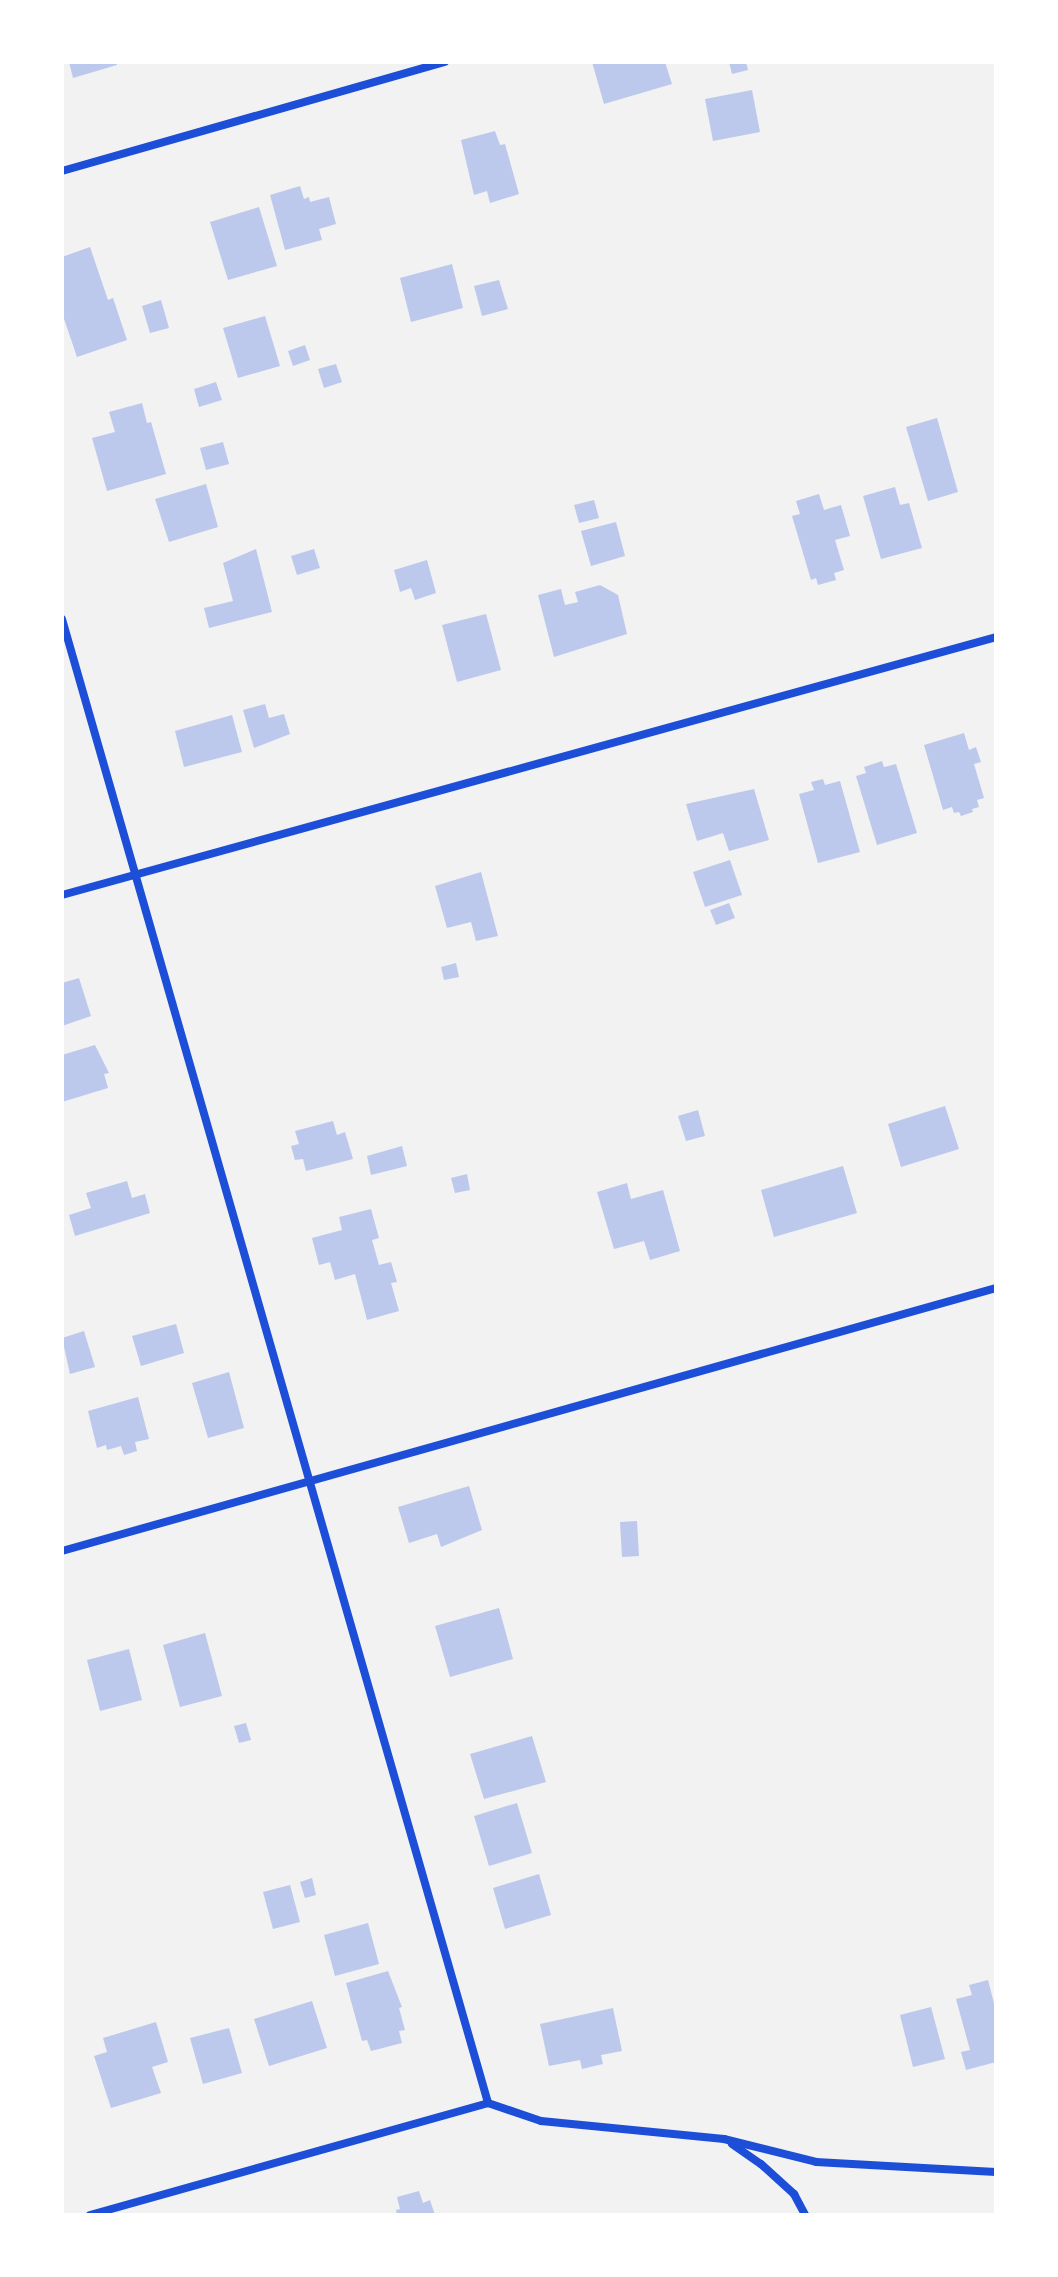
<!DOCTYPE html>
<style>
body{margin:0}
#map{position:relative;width:1058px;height:2277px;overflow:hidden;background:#f2f2f2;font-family:Montserrat,sans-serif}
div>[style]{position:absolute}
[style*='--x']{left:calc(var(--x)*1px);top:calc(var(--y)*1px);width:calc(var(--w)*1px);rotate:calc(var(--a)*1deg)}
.building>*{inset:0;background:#bdc9ec}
.minor>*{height:8px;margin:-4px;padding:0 4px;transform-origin:4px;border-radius:4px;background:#1d4ed8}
span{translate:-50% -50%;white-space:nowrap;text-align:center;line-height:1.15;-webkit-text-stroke:6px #fff;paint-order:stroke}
.frame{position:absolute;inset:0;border:64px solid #fff;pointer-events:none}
</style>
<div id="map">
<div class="building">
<i style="clip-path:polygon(69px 62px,116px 62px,117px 65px,73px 78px)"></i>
<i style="clip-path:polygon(592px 62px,665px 62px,672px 84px,604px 104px)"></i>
<i style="clip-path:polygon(729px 62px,746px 62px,748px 70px,732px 74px)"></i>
<i style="clip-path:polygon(752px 90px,760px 132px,713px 141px,705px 99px)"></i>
<i style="clip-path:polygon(495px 131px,500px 145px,505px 144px,519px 194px,490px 203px,487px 191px,474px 195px,461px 140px)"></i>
<i style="clip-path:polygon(300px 186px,304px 199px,309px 197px,310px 202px,329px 197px,336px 224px,319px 229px,322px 240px,285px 250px,270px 195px)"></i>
<i style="clip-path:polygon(259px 207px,277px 266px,228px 280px,210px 222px)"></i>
<i style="clip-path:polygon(90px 247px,108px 300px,113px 298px,127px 340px,77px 357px,62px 313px,62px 257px)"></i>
<i style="clip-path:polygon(452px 264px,463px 308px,411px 322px,400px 278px)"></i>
<i style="clip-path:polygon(499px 280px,508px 309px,482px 316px,474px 286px)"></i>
<i style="clip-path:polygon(161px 300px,169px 328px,150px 333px,142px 306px)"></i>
<i style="clip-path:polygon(265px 316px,280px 366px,238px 378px,223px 328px)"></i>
<i style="clip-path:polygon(305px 345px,310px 360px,293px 366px,288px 351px)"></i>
<i style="clip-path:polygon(336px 364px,342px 382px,324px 388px,318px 369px)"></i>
<i style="clip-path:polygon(216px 382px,222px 400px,199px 407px,194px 389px)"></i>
<i style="clip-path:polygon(142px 403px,147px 423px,151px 422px,166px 474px,107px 491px,92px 438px,115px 432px,109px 412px)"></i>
<i style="clip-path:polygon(937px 418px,958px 492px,928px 501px,906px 427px)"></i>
<i style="clip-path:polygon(223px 442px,229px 464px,206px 470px,200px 448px)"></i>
<i style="clip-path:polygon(206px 484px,218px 527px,169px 542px,155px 499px)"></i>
<i style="clip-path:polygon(895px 487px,900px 505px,909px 503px,922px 548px,881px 559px,863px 496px)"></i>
<i style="clip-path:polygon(819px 494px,824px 510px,841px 505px,850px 536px,835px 540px,844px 570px,834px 573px,836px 580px,818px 585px,816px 578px,811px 580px,792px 516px,800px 514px,796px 501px)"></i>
<i style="clip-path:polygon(594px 500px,599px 518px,579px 523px,574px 505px)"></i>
<i style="clip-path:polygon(616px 522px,625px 556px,591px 566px,581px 531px)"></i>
<i style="clip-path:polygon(256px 549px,272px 612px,209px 628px,204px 608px,233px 601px,223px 563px)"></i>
<i style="clip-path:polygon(314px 549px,320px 568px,297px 575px,291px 556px)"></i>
<i style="clip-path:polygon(427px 560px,436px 593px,415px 600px,411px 588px,400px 592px,394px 570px)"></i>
<i style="clip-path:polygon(600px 585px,618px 595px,627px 634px,554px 657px,538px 595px,561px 589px,565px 605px,578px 602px,575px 592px)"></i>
<i style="clip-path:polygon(486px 614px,501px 670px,457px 682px,442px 625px)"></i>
<i style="clip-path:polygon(265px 704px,269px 718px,284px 714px,290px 734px,254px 748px,243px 710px)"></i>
<i style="clip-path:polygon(232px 715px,242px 752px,184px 767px,175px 731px)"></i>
<i style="clip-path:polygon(964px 733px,969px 750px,976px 747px,981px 762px,974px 764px,984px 798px,977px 800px,979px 807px,972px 809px,973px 812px,961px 816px,959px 812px,954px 813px,952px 807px,943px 810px,924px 745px)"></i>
<i style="clip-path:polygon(882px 761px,884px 767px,896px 764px,917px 833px,877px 845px,856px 776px,866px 773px,864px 767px)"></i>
<i style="clip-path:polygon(823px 779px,825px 785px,840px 781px,860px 852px,818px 863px,799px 794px,814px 790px,811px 782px)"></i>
<i style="clip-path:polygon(754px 789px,769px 840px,729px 851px,723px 833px,697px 841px,686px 804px)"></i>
<i style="clip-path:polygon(730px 860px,742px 895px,705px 907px,693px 872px)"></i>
<i style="clip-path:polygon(481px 872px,498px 936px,476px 941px,471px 922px,447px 928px,435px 886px)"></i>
<i style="clip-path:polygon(729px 903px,735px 918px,716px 925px,710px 910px)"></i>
<i style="clip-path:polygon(456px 963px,459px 977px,444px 980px,441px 967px)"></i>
<i style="clip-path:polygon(79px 978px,91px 1016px,62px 1026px,62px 983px)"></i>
<i style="clip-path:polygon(95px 1045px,109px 1073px,104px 1074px,108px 1088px,62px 1102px,62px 1055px)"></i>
<i style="clip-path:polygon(945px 1106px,959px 1149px,901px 1167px,888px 1124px)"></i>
<i style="clip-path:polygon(698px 1110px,705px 1136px,686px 1141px,678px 1116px)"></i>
<i style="clip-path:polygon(333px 1121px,337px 1135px,345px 1132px,353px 1159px,306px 1171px,303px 1159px,295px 1160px,291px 1146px,299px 1144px,295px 1131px)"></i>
<i style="clip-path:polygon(402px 1146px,407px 1166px,371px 1175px,367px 1156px)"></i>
<i style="clip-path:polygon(843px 1166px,857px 1213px,774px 1237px,761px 1190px)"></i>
<i style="clip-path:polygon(467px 1174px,470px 1190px,455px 1193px,451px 1178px)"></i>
<i style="clip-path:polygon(127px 1181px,132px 1198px,145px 1194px,150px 1213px,75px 1236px,69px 1215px,91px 1208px,86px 1193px)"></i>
<i style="clip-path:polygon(627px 1183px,631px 1199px,663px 1190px,680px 1251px,650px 1260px,644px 1241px,614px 1249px,597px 1192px)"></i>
<i style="clip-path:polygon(371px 1209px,379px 1238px,372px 1240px,379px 1265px,391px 1262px,397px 1282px,391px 1283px,399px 1311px,367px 1320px,355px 1274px,335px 1280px,330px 1262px,319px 1265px,312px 1238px,342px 1230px,339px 1217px)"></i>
<i style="clip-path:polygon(176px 1324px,184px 1353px,141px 1366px,132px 1336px)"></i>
<i style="clip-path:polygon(84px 1331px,95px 1367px,70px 1374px,62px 1338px)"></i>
<i style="clip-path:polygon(229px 1372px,244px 1428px,208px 1438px,192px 1383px)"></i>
<i style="clip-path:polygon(138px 1397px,149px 1439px,135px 1442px,137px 1451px,124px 1455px,121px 1446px,107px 1450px,106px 1445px,97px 1448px,88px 1411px)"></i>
<i style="clip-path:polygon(469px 1486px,482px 1530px,441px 1547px,437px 1534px,409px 1543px,398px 1507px)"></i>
<i style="clip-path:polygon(637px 1521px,639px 1556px,622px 1557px,620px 1522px)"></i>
<i style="clip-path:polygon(499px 1608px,513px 1659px,450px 1677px,435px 1626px)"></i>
<i style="clip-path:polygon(205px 1633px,222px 1696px,180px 1707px,163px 1645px)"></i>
<i style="clip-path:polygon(129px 1649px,142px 1700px,100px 1711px,87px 1660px)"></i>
<i style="clip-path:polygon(246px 1723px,251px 1740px,239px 1743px,234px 1726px)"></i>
<i style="clip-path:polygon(532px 1736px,546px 1782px,484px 1799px,470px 1754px)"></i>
<i style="clip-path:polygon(517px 1803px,532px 1853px,489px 1866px,474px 1816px)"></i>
<i style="clip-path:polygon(539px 1874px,551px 1915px,505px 1929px,493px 1888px)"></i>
<i style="clip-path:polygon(312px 1878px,316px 1895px,305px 1898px,300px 1882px)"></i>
<i style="clip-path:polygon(290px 1885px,300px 1922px,273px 1929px,263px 1892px)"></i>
<i style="clip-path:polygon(368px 1923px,379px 1964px,335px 1976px,324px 1935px)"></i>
<i style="clip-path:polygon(388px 1971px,402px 2007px,399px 2008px,405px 2030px,399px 2031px,402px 2043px,371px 2051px,367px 2040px,362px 2041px,346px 1983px)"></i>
<i style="clip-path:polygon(988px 1980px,996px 2011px,996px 2062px,966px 2070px,961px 2052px,970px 2050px,956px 1999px,972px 1995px,969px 1985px)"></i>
<i style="clip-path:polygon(312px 2001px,327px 2048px,269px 2066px,254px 2019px)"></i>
<i style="clip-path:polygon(931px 2007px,945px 2059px,913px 2067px,900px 2015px)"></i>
<i style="clip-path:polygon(613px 2008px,622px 2051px,601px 2055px,603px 2064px,582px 2069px,580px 2060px,549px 2066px,540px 2024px)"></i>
<i style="clip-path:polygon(156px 2022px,168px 2062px,152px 2067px,161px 2093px,111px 2108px,94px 2056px,107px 2052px,103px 2038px)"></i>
<i style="clip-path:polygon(229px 2028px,242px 2073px,203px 2084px,190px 2038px)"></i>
<i style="clip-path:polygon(419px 2191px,423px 2203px,430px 2200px,435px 2215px,397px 2215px,396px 2210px,400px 2209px,397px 2197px)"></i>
</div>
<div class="minor">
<i style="--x:62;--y:171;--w:398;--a:-15.9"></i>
<i style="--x:62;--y:619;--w:1544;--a:73.98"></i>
<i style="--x:62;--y:895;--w:969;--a:-15.44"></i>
<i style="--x:62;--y:1551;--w:970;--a:-15.73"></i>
<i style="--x:732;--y:2144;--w:35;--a:35"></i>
<i style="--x:761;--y:2164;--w:45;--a:42.3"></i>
<i style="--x:794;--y:2194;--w:24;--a:62"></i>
<i style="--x:90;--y:2215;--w:413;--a:-15.7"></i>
<i style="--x:488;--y:2103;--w:56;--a:18.8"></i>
<i style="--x:541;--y:2121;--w:184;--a:5.6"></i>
<i style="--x:724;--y:2139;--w:95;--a:14"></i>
<i style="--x:816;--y:2162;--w:180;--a:3.2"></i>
</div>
<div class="frame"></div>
</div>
